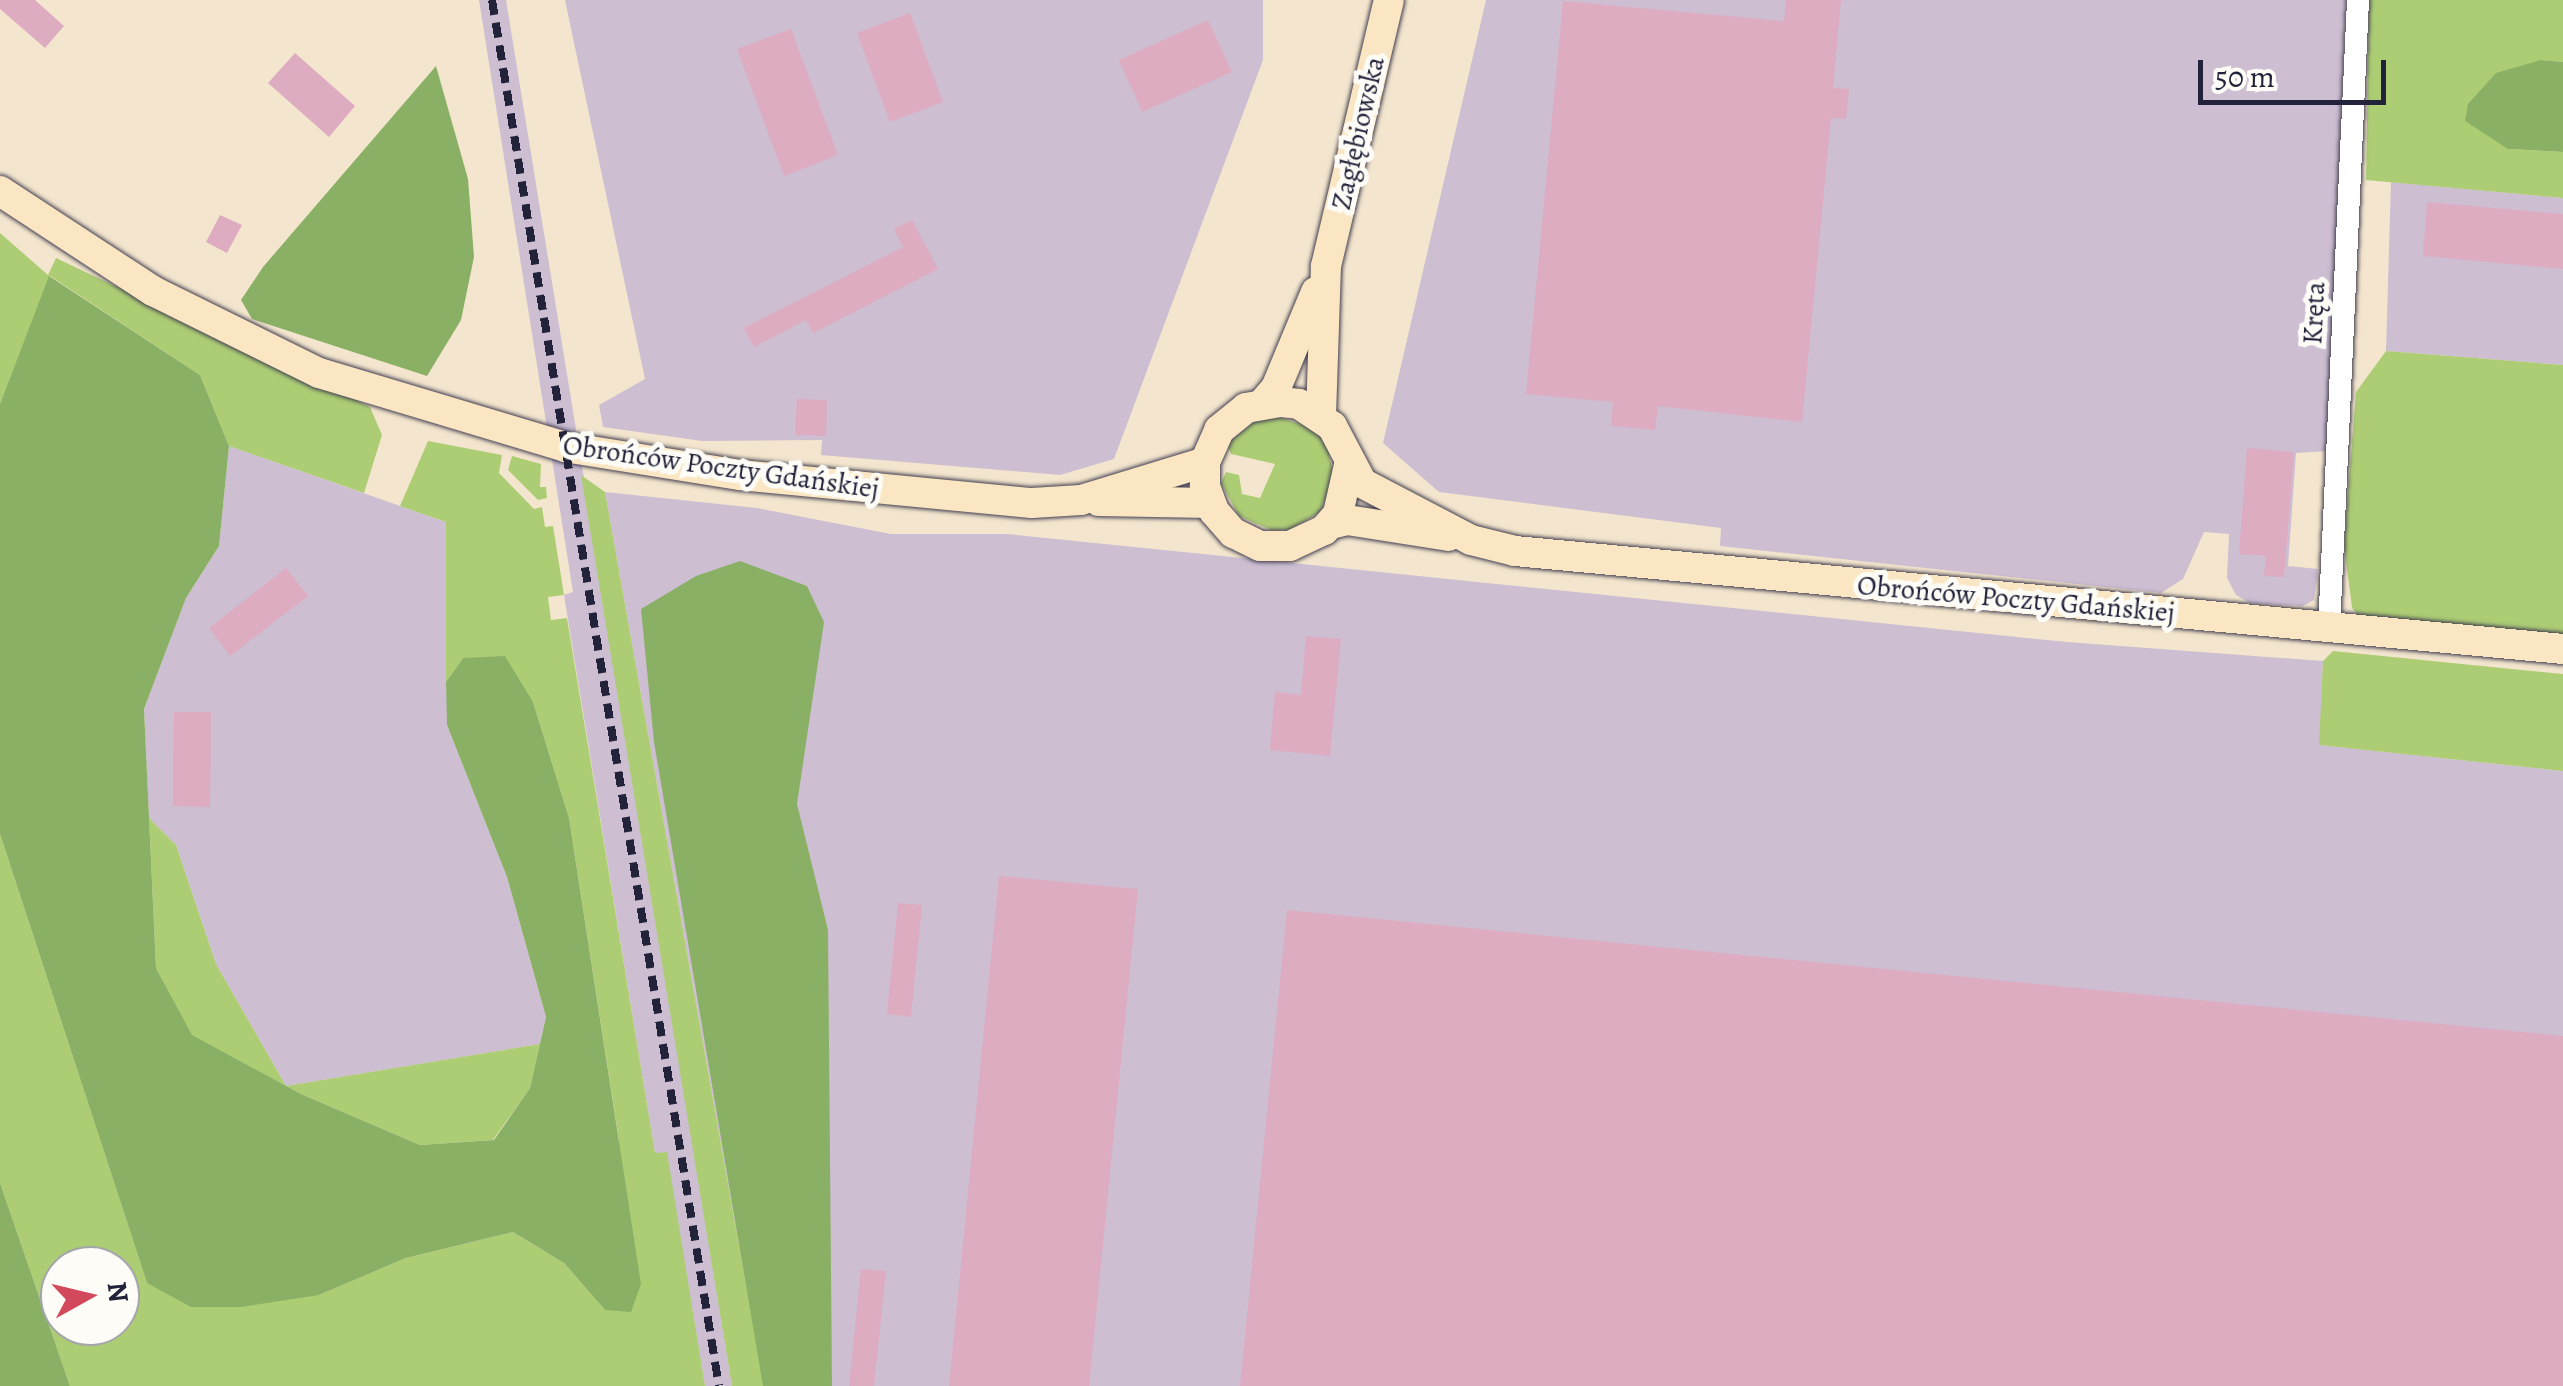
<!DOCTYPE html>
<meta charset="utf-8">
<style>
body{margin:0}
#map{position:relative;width:2563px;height:1386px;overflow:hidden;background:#f4e6ce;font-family:Alegreya,serif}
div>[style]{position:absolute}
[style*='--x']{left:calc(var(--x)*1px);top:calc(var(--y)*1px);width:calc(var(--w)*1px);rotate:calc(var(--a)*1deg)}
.industrial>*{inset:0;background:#cdbed2}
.green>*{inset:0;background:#adcd75}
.forest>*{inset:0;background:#8ab066}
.building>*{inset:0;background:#deacc0}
.roads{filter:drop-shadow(0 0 2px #423f51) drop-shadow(0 0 2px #423f51)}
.street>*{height:22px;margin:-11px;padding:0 11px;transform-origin:11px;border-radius:11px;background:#fff}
.secondary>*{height:30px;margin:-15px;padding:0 15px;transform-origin:15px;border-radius:15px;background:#fbe6c4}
.rail>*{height:8px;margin-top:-4px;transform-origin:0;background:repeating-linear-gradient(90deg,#22223b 0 15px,transparent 0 23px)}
span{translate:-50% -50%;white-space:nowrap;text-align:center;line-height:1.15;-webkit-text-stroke:10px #fdfcf7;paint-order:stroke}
.street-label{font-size:28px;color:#22223b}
.north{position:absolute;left:40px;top:1246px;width:100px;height:100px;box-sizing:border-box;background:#fdfcf7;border:2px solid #a5a5ac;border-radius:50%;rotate:82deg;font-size:28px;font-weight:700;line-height:40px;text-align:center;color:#22223b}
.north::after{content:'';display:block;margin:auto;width:35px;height:45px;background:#d1495b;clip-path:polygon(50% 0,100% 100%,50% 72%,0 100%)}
.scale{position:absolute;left:2198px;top:60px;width:188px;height:45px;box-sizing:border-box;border:5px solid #22223b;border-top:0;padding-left:12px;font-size:30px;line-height:35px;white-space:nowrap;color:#22223b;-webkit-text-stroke:8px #fdfcf7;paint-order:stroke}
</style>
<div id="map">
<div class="industrial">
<i style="clip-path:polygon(479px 0,506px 0,732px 1386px,705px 1386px,666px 1152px,655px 1154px,564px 595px,573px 592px)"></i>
<i style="clip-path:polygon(565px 0,1263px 0,1263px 60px,1114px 459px,1060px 475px,821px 455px,822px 440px,702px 441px,603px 427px,599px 405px,645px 379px)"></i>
<i style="clip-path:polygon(1486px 0,2346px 0,2328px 451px,2296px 453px,2288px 566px,2318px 569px,2314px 600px,2303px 606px,2250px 603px,2236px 595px,2227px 578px,2229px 534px,2204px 532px,2183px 579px,2161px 593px,1720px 546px,1721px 528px,1439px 492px,1383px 443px)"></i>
<i style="clip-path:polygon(2391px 182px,2563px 198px,2563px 365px,2386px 351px)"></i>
<i style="clip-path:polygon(229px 446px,446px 522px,447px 725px,507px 877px,546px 1017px,540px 1044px,286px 1086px,216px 964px,176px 845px,149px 818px,144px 709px,186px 598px,219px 546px)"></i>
<i style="clip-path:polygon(605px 492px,757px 508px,891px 534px,1007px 534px,2067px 642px,2323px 661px,2320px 745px,2563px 771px,2563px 1386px,764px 1386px)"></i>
</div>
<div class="green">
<i style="clip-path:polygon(2369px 0,2563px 0,2563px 62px,2541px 60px,2508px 149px,2563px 152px,2563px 198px,2366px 180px)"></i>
<i style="clip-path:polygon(0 233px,48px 275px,56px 258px,370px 407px,382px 435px,364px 493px,229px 446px,200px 375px,50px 276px,0 404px)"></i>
<i style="clip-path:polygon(2386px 351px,2563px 365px,2563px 639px,2360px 618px,2352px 608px,2344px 545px,2356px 392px)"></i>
<i style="clip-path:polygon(1277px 416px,1314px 429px,1327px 444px,1334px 479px,1320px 512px,1289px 530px,1271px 530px,1239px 516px,1221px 483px,1226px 472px,1239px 475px,1242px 494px,1260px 498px,1275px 464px,1231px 454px,1227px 444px,1258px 419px)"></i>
<i style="clip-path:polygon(evenodd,428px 441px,502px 455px,499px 473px,534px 509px,542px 507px,545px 527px,553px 526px,564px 595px,548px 597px,551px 620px,567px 618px,655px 1153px,667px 1152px,705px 1386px,70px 1386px,0 1183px,0 834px,147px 1283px,319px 1295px,406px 1258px,513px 1232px,564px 1263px,605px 1310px,619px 1140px,569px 818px,533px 702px,463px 658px,446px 682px,446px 522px,400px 506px,428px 441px,60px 1266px,120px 1266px,120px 1326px,60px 1326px,60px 1266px)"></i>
<i style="clip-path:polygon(512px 456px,541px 464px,540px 487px,546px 487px,547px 498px,538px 500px,508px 470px)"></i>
<i style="clip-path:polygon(581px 475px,605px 492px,764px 1386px,732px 1386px)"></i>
<i style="clip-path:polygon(2333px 651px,2563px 674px,2563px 771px,2319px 745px,2323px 661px)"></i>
<i style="clip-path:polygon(149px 818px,176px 845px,216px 964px,286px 1086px,540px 1044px,530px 1088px,493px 1140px,420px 1145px,301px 1094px,192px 1036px,156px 968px)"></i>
</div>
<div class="forest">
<i style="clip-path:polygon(2541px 60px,2563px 62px,2563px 152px,2508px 149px,2465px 121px,2468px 104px,2496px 73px)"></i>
<i style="clip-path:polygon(436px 66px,468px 179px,474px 257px,461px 320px,427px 376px,252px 319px,241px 300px,263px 267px)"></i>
<i style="clip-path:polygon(49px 276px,200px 375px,229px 446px,219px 546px,186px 598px,144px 709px,156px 968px,192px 1035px,301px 1094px,420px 1145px,494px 1140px,530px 1088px,546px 1017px,507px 877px,447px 725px,446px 682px,463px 658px,505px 656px,533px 702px,569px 818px,641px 1284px,631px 1312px,605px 1310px,564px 1263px,513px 1232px,406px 1258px,319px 1295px,241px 1307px,191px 1307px,147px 1283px,0 834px,0 404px)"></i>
<i style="clip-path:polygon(740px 561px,807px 586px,824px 622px,797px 804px,828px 930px,832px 1386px,763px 1386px,654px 742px,641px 609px,696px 576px)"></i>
<i style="clip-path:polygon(0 1183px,70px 1386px,0 1386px)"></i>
</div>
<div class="building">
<i style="clip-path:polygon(0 0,35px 0,64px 26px,45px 48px,0 9px)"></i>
<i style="clip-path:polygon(1786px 0,1841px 0,1833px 88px,1849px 89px,1846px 119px,1831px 118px,1802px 422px,1658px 406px,1655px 430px,1611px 426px,1613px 402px,1526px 394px,1563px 1px,1784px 21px)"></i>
<i style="clip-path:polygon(910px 13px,943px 102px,890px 122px,857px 33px)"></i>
<i style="clip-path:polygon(1208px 20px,1232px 72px,1142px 112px,1119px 60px)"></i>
<i style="clip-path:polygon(791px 29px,838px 155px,784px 176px,737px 49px)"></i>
<i style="clip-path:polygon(295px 53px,355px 106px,329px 137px,268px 83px)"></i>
<i style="clip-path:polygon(2427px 202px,2563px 214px,2563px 269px,2423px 256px)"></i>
<i style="clip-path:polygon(220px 215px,242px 225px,227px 253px,206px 242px)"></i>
<i style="clip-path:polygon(912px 220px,938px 269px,813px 333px,806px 320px,754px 347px,744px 328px,903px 247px,894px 229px)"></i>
<i style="clip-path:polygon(797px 399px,827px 400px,826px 436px,795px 435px)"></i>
<i style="clip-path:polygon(2247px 448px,2294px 452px,2284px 577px,2264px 576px,2266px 556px,2239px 554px)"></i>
<i style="clip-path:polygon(286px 568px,308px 596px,230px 656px,209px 628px)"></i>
<i style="clip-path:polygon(1306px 636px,1341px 639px,1330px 756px,1270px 750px,1275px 692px,1301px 695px)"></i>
<i style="clip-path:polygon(174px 712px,211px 712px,210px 807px,173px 806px)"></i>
<i style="clip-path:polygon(999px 876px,1138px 889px,1089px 1386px,949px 1386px)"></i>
<i style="clip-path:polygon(898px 903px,922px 905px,911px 1017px,887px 1014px)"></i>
<i style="clip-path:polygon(1287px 910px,2563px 1036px,2563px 1386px,1240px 1386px)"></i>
<i style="clip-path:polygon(861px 1269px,886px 1271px,874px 1386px,849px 1386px)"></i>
</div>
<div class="roads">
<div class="street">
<i style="--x:2329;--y:629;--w:630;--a:-87.36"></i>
</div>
<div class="secondary">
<i style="--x:0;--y:191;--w:183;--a:33.2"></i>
<i style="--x:153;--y:291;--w:185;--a:26.3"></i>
<i style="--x:319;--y:373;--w:257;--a:16.7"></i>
<i style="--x:565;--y:447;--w:177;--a:9.1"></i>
<i style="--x:740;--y:475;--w:293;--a:5.5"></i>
<i style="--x:1032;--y:503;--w:49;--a:-3.5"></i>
<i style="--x:1081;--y:500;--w:130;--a:-17"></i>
<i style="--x:1263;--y:403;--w:20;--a:-49"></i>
<i style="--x:1276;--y:388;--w:104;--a:-67.4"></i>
<i style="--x:1321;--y:416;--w:150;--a:-88.1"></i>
<i style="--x:1326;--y:266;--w:273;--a:-76.7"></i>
<i style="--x:1349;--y:465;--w:50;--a:102.7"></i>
<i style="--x:1338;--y:514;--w:21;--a:131"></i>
<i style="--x:1324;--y:530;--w:38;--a:155"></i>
<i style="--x:1290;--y:546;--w:30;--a:180"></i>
<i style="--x:1260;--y:546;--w:30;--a:-154"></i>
<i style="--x:1233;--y:533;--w:29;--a:-131"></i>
<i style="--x:1214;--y:511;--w:27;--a:-110"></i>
<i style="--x:1205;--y:486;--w:24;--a:-90"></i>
<i style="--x:1205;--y:462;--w:35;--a:-66"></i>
<i style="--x:1219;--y:430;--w:35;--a:-39"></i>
<i style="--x:1246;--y:408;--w:36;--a:-10"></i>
<i style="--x:1281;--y:402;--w:18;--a:6"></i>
<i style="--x:1299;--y:404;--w:40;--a:34"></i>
<i style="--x:1332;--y:426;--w:64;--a:62.2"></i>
<i style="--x:1362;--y:483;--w:123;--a:27.6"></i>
<i style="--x:1471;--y:540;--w:45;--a:14"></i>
<i style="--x:1515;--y:551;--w:1053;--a:5.34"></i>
<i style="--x:1099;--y:501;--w:111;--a:1"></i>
<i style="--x:1331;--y:524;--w:16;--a:-14"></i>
<i style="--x:1347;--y:520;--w:103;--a:8.9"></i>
</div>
</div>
<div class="rail">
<i style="--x:492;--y:0;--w:1404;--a:80.7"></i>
</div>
<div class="street-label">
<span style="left:1358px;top:133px;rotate:-77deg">Zagłębiowska</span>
<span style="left:2314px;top:313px;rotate:-87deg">Kręta</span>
<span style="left:721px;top:467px;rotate:8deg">Obrońców Poczty Gdańskiej</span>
<span style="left:2016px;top:599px;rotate:5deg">Obrońców Poczty Gdańskiej</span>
</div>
<div class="north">N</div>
<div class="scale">50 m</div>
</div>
